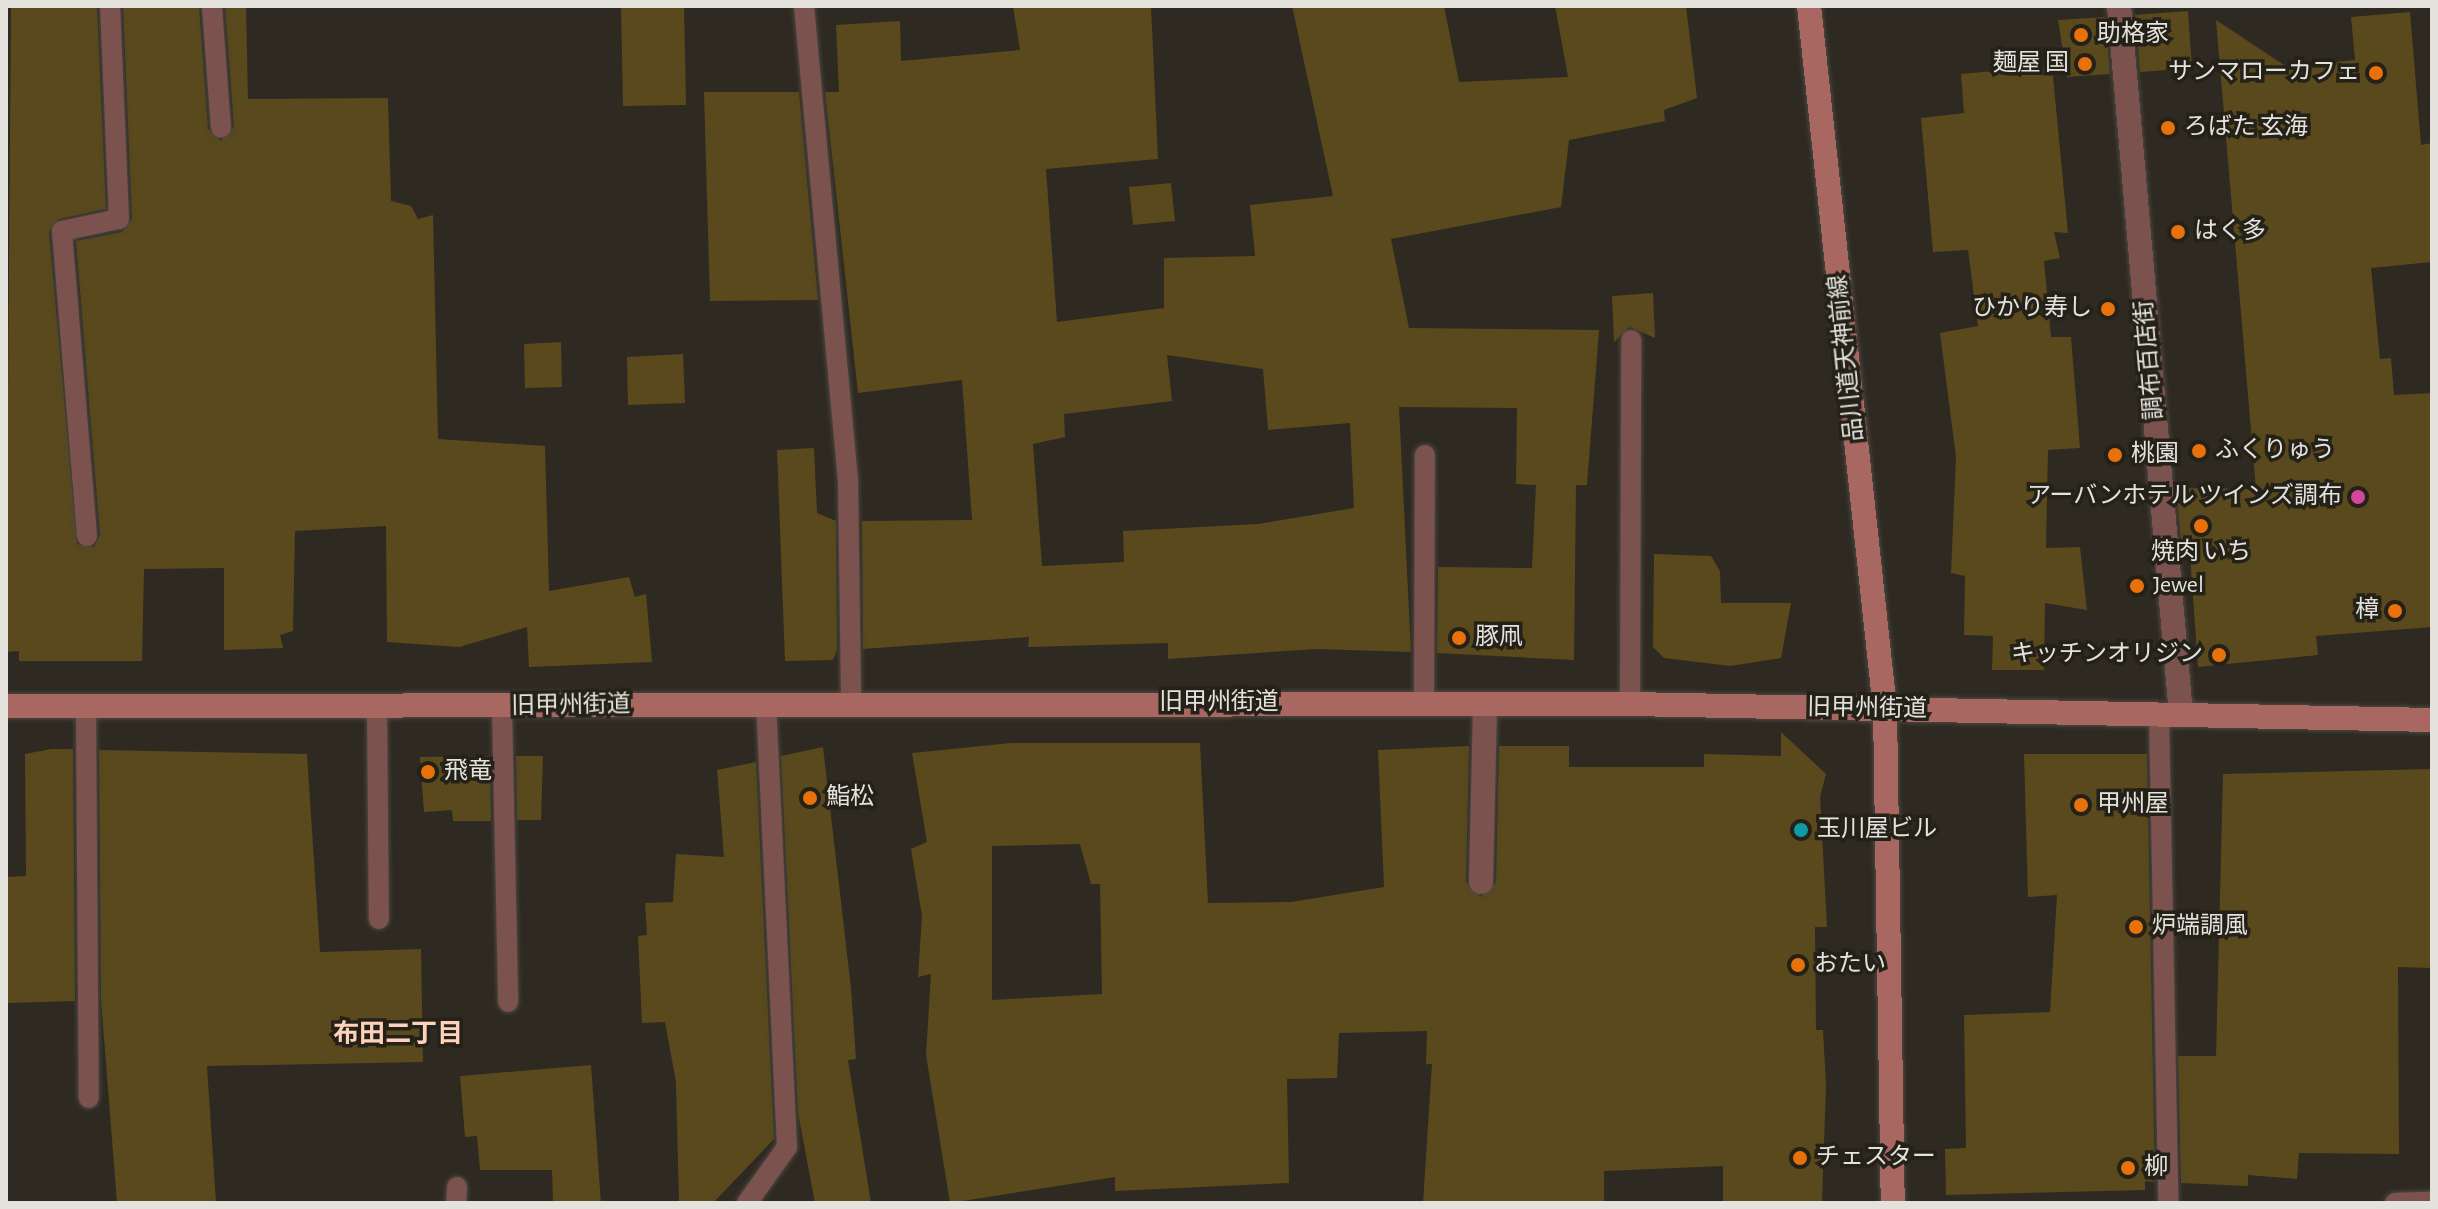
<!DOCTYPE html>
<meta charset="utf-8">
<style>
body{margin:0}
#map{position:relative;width:2438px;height:1209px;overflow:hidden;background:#2e2a22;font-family:"Alegreya Sans","Noto Sans JP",sans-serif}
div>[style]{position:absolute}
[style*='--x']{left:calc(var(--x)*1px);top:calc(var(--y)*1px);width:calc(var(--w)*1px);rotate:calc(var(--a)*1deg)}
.building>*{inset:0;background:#59491c}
.roads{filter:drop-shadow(0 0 2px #4b4740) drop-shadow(0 0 2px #4b4740)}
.lane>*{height:20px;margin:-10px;padding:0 10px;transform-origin:10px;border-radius:10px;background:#7c524f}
.street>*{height:24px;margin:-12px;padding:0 12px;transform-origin:12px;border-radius:12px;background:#7c524f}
.secondary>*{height:24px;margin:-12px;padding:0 12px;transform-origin:12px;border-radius:12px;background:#a96762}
.dots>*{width:22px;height:22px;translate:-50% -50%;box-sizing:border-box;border:4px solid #242118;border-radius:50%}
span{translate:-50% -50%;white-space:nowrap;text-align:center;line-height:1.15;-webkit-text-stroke:7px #242118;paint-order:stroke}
.poi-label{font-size:24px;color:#e4e2dc}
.left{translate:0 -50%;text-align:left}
.right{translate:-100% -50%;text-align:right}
.street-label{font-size:24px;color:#e4e2dc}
.neighbourhood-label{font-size:26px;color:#fed1ba;font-weight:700}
.frame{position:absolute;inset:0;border:8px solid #e4e2dc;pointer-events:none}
</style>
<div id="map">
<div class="building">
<i style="clip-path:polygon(11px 6px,97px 6px,106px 209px,59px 219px,49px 232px,77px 544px,94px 547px,100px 535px,76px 241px,122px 232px,132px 219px,123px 6px,199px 6px,208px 129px,221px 141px,234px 127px,225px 6px,246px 6px,248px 99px,388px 98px,391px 201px,411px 206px,418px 219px,433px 215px,438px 439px,545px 446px,549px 591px,629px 577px,635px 597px,646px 594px,652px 662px,529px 667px,527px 627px,459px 647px,387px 642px,386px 526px,295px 531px,293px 631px,280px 635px,283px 648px,224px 650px,224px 568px,144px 569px,142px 661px,19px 661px,19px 651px,6px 652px)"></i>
<i style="clip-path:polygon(621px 6px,684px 6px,686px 105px,623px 106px)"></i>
<i style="clip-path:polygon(evenodd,1013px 6px,1151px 6px,1158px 159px,1046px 169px,1057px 322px,1164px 308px,1164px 258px,1255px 256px,1250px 205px,1333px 196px,1292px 6px,1444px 6px,1459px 82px,1568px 77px,1555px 6px,1686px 6px,1697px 98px,1664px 110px,1665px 121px,1569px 140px,1561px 207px,1391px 239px,1409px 328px,1599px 330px,1587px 485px,1576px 485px,1574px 660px,1437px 653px,1438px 567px,1532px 568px,1536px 485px,1516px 484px,1517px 408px,1399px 407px,1411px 652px,1316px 649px,1168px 659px,1168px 643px,1028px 647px,1029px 637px,863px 649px,862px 521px,972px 520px,962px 380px,858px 393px,825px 92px,839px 92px,836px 25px,900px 21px,901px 61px,1020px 50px,1013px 6px,1167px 355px,1263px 369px,1268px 430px,1350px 423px,1354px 508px,1258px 524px,1123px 531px,1124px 562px,1042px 566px,1033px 444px,1065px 437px,1064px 414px,1172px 401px,1167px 355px)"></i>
<i style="clip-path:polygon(2188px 11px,2192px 68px,2140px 72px,2135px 15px)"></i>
<i style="clip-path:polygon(2410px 12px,2421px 145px,2432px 143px,2432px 262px,2371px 268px,2380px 359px,2391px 358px,2394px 395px,2432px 393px,2432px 627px,2316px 636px,2318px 655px,2198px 667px,2189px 541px,2181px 542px,2176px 488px,2256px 489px,2216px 20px,2287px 67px,2355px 60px,2351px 17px)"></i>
<i style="clip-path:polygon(2105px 17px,2110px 74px,2067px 77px,2058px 20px)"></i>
<i style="clip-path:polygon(2052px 66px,2068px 233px,2054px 232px,2060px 258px,2044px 261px,2051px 337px,2071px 337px,2080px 448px,2048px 450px,2046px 548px,2080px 547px,2087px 610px,2045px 603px,2044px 670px,1992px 670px,1993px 636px,1964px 635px,1965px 576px,1951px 573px,1956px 457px,1940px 333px,1978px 326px,1968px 250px,1933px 252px,1921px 118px,1964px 113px,1961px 74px)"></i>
<i style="clip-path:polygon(704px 92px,799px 92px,818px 300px,710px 301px)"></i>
<i style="clip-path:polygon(1171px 183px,1175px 221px,1133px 225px,1129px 187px)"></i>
<i style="clip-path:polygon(1653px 293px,1655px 338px,1630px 327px,1614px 342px,1612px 296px)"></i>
<i style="clip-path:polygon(561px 342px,562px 387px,525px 388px,524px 344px)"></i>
<i style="clip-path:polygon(683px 354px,685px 403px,628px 405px,627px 357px)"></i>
<i style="clip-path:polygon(814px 448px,817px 513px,836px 521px,837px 650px,833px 660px,785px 661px,777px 450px)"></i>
<i style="clip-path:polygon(1654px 554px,1711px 556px,1720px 571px,1721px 603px,1791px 603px,1781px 658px,1730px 666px,1664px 658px,1653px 647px)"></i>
<i style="clip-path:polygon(evenodd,1781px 732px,1826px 774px,1820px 797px,1827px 927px,1815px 927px,1816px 1030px,1823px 1030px,1826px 1085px,1822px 1203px,1723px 1203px,1723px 1166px,1604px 1171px,1604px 1203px,1423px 1203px,1432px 1064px,1426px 1064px,1427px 1031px,1339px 1033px,1337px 1078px,1287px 1079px,1289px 1183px,1115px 1191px,1115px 1177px,950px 1203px,926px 1055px,931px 974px,918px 977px,922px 916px,911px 849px,927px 842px,912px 753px,1011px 743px,1200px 743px,1208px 903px,1291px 902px,1384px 887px,1378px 750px,1469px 746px,1466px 882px,1481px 897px,1496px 882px,1499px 746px,1569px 746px,1569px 767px,1704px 767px,1704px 754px,1781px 756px,1781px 732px,1080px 844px,1091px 884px,1100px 884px,1102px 994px,992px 1000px,992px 846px,1080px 844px)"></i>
<i style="clip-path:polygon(823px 747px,851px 988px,856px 1059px,848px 1060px,871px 1203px,815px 1203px,798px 1113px,781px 756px)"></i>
<i style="clip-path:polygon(51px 749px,73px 749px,75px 1001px,6px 1003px,6px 877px,26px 876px,25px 754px)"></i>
<i style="clip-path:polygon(99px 750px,307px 754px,320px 952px,421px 949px,423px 1062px,207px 1066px,216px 1203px,117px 1203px,101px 1000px)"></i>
<i style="clip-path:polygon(2024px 754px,2147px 754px,2155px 1182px,2145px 1181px,2145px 1190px,1946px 1195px,1945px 1149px,1966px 1148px,1964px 1015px,2050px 1012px,2057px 895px,2028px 897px)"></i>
<i style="clip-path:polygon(490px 756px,491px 821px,453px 821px,452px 810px,424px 812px,420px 757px)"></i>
<i style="clip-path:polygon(516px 756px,543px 756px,541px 820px,517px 820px)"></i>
<i style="clip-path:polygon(756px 762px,774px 1139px,713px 1203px,679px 1203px,676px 1082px,665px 1022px,642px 1023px,638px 936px,647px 935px,645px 903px,673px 902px,676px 854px,724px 857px,717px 770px)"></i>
<i style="clip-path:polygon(2432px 769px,2432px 968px,2398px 967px,2399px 1154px,2299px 1153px,2297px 1179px,2248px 1175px,2248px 1186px,2181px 1183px,2178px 1056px,2216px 1056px,2223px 774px)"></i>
<i style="clip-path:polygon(591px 1065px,601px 1203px,553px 1203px,552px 1170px,480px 1170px,477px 1136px,465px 1137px,460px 1076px)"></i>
</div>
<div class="roads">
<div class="lane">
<i style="--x:212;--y:6;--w:122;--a:85.8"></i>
<i style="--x:804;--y:6;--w:477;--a:84.7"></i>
<i style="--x:848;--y:481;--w:222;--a:89.2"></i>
<i style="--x:87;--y:536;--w:306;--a:-94.7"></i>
<i style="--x:62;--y:231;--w:58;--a:-11.9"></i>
<i style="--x:119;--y:219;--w:213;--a:-92.4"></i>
<i style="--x:1424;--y:703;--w:248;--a:-89.8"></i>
<i style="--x:1630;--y:704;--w:364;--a:-89.8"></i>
<i style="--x:86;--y:707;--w:391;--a:89.6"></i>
<i style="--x:377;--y:707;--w:212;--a:89.5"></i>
<i style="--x:502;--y:707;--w:295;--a:88.8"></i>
<i style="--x:2159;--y:714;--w:489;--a:88.9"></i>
<i style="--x:456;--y:1203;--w:16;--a:-86"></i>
<i style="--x:747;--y:1203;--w:69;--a:-54.5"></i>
<i style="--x:787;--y:1147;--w:443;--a:-92.7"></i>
<i style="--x:2395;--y:1203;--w:37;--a:-2"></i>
</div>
<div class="street">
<i style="--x:2119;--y:6;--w:712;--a:85"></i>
<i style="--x:1481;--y:882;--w:178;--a:-88.7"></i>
</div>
<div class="secondary">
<i style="--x:1809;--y:6;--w:707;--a:83.83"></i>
<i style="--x:1885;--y:709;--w:494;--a:89.1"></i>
<i style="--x:6;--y:706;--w:1624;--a:-0.07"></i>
<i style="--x:1630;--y:704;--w:802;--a:1.14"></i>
</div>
</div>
<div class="dots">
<i style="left:2081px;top:35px;background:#e8710a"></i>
<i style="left:2085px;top:64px;background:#e8710a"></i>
<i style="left:2376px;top:73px;background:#e8710a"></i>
<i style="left:2168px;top:128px;background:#e8710a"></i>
<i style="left:2178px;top:232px;background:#e8710a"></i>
<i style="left:2108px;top:309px;background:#e8710a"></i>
<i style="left:2199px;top:451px;background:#e8710a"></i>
<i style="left:2115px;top:455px;background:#e8710a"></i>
<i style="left:2358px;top:497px;background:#d1479c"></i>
<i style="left:2201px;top:526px;background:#e8710a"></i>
<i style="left:2137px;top:586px;background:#e8710a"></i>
<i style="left:2395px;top:611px;background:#e8710a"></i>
<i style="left:1459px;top:638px;background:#e8710a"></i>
<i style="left:2219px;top:655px;background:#e8710a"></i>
<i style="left:428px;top:772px;background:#e8710a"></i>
<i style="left:810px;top:798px;background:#e8710a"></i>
<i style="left:2081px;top:805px;background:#e8710a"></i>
<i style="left:1801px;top:830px;background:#0f9aa8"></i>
<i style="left:2136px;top:927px;background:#e8710a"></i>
<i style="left:1798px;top:965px;background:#e8710a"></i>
<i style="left:1800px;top:1158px;background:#e8710a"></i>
<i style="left:2128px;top:1168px;background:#e8710a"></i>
</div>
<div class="poi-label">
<span class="left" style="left:2097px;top:35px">助格家</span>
<span class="right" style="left:2069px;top:64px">麺屋 国</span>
<span class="right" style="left:2360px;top:73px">サンマローカフェ</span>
<span class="left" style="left:2184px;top:128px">ろばた 玄海</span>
<span class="left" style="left:2194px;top:232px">はく多</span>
<span class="right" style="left:2092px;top:309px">ひかり寿し</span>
<span class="left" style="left:2215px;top:451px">ふくりゅう</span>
<span class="left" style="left:2131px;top:455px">桃園</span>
<span class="right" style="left:2342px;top:497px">アーバンホテル ツインズ調布</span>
<span style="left:2201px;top:553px">焼肉 いち</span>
<span class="left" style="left:2153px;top:586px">Jewel</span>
<span class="right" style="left:2379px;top:611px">樟</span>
<span class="left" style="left:1475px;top:638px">豚凧</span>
<span class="right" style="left:2203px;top:655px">キッチンオリジン</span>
<span class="left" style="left:444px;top:772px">飛竜</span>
<span class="left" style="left:826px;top:798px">鮨松</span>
<span class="left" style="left:2097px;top:805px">甲州屋</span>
<span class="left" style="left:1817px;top:830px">玉川屋ビル</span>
<span class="left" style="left:2152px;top:927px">炉端調風</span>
<span class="left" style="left:1814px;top:965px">おたい</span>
<span class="left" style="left:1816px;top:1158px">チェスター</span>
<span class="left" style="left:2144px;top:1168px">柳</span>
</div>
<div class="street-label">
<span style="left:1847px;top:358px;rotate:-96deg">品川道天神前線</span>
<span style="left:2150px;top:360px;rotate:-95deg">調布百店街</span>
<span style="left:1219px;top:703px">旧甲州街道</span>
<span style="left:571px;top:706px;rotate:-1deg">旧甲州街道</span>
<span style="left:1867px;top:709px;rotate:1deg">旧甲州街道</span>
</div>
<div class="neighbourhood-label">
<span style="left:398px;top:1035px">布田二丁目</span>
</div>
<div class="frame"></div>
</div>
